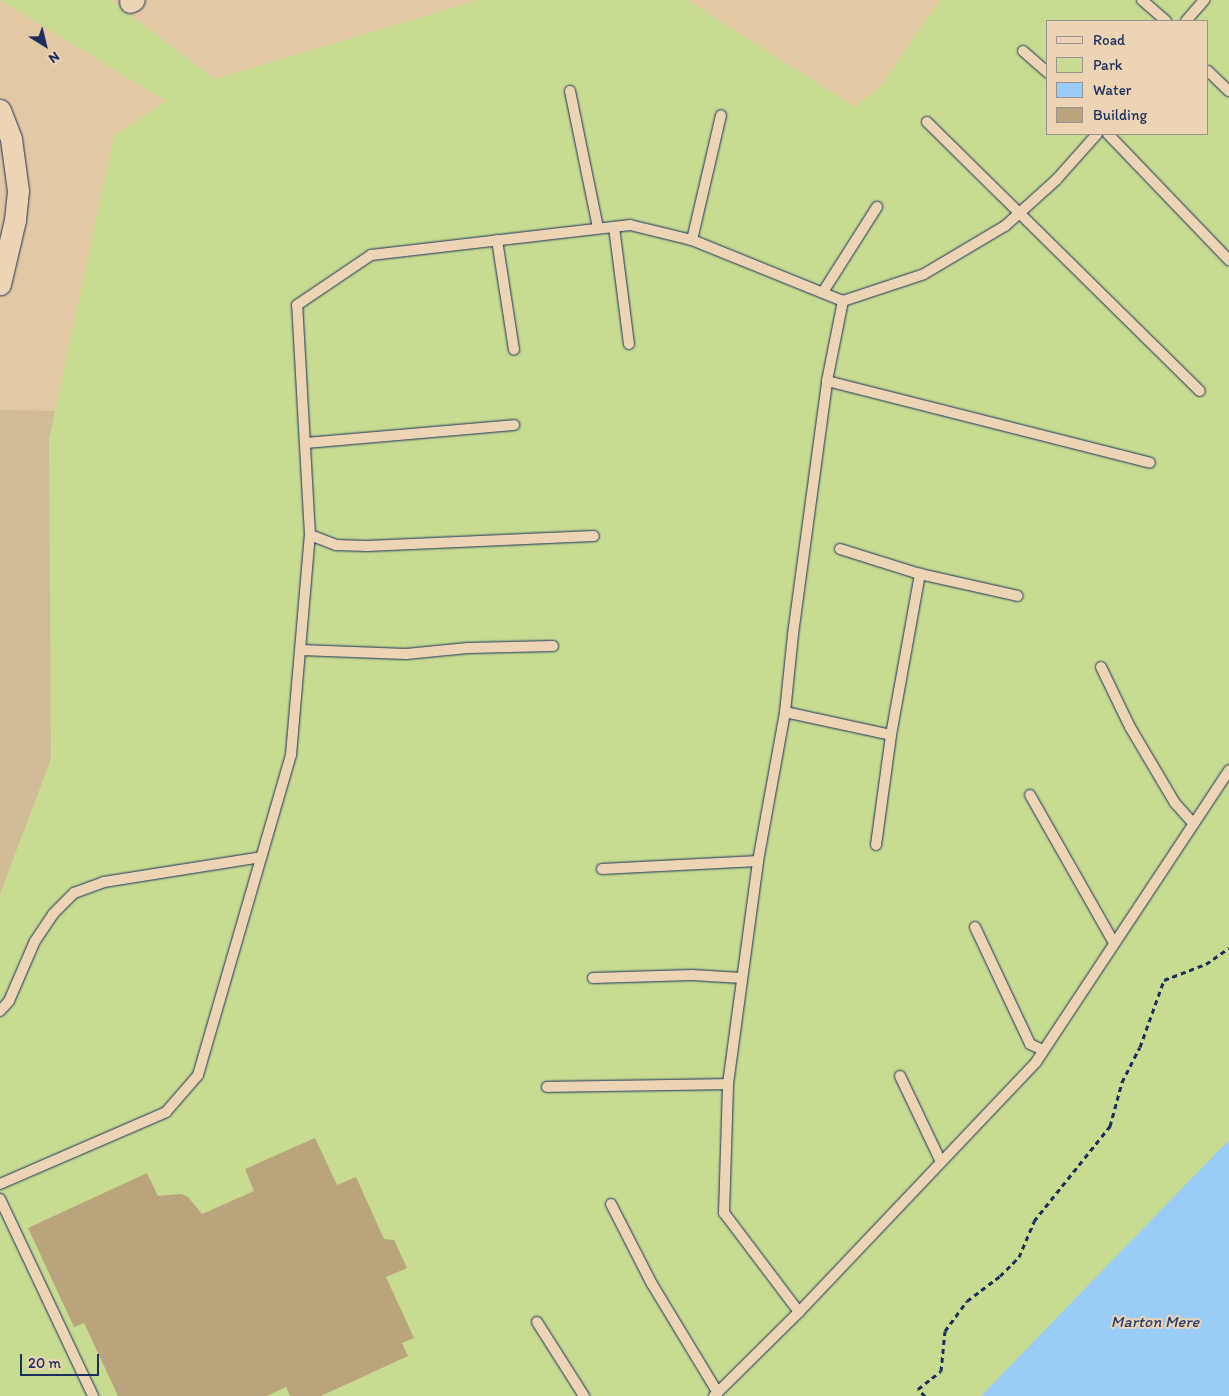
<!DOCTYPE html>
<style>
body{margin:0}
#map{position:relative;width:1229px;height:1396px;overflow:hidden;background:#e2c9a4;font-family:Itim,sans-serif}
div>[style]{position:absolute}
[style*='--x']{left:calc(var(--x)*1px);top:calc(var(--y)*1px);width:calc(var(--w)*1px);rotate:calc(var(--a)*1deg)}
.built>*{inset:0;background:#d2bb97}
.green>*{inset:0;background:#c7dc91}
.water>*{inset:0;background:#99ccf7}
.building>*{inset:0;background:#b9a47b}
.path>*{height:3px;margin-top:-1.5px;transform-origin:0;background:repeating-linear-gradient(90deg,#1b2f5e 0 5px,transparent 0 9px)}
.roads{filter:drop-shadow(0 0 1px #1b2f5e) drop-shadow(0 0 1px #1b2f5e)}
.service>*{height:10px;margin:-5px;padding:0 5px;transform-origin:5px;border-radius:5px;background:#edd4b5}
.minor>*{height:21px;margin:-10.5px;padding:0 10.5px;transform-origin:10.5px;border-radius:10.5px;background:#edd4b5}
span{translate:-50% -50%;white-space:nowrap;text-align:center;line-height:1.15;-webkit-text-stroke:4px #edd4b5;paint-order:stroke}
.water-label{font-size:16px;color:#283f6d;font-style:italic}
.legend{position:absolute;left:1046px;top:20px;width:162px;height:115px;box-sizing:border-box;background:#edd4b5;border:1px solid #999292;margin:0;padding:6px 9px;list-style:none;font-size:15px;color:#1b2f5e}
.legend li{display:flex;align-items:center;gap:10px;height:25px}
.legend b{width:25px;border:1px solid #999292}
.north{position:absolute;left:20px;top:20px;width:50px;height:50px;-webkit-text-stroke:4px #edd4b5;paint-order:stroke;rotate:144deg;font-size:14px;font-weight:700;line-height:20px;text-align:center;color:#1b2f5e}
.north::after{content:'';display:block;margin:auto;width:18px;height:22px;background:#1b2f5e;clip-path:polygon(50% 0,100% 100%,50% 72%,0 100%)}
.scale{position:absolute;left:20px;top:1354px;width:79px;height:22px;box-sizing:border-box;border:2px solid #1b2f5e;border-top:0;padding-left:6px;font-size:15px;line-height:18px;white-space:nowrap;color:#1b2f5e;-webkit-text-stroke:4px #edd4b5;paint-order:stroke}
</style>
<div id="map">
<div class="built">
<i style="clip-path:polygon(0 410px,63px 411px,63px 760px,0 903px)"></i>
</div>
<div class="green">
<i style="clip-path:polygon(evenodd,0 0,111px 0,215px 79px,479px 0,687px 0,855px 107px,881px 86px,940px 0,1229px 0,1229px 1396px,0 1396px,0 894px,51px 759px,49px 439px,114px 136px,166px 101px,0 0,1048px 21px,1208px 21px,1208px 134px,1048px 134px,1048px 21px)"></i>
</div>
<div class="water">
<i style="clip-path:polygon(1229px 1141px,1229px 1396px,981px 1396px,1221px 1148px)"></i>
</div>
<div class="building">
<i style="clip-path:polygon(315px 1138px,337px 1185px,356px 1177px,384px 1239px,394px 1240px,407px 1268px,386px 1277px,414px 1338px,402px 1343px,408px 1356px,321px 1396px,290px 1396px,286px 1387px,267px 1396px,118px 1396px,84px 1323px,74px 1327px,28px 1228px,147px 1173px,158px 1196px,181px 1194px,188px 1197px,202px 1214px,254px 1191px,245px 1169px)"></i>
</div>
<div class="path">
<i style="--x:925;--y:1396;--w:10;--a:-135"></i>
<i style="--x:918;--y:1389;--w:29;--a:-38"></i>
<i style="--x:941;--y:1371;--w:40;--a:-84.3"></i>
<i style="--x:945;--y:1331;--w:37;--a:-54"></i>
<i style="--x:967;--y:1301;--w:41;--a:-37.1"></i>
<i style="--x:1000;--y:1276;--w:27;--a:-45"></i>
<i style="--x:1019;--y:1257;--w:39;--a:-67"></i>
<i style="--x:1034;--y:1221;--w:122;--a:-51.3"></i>
<i style="--x:1110;--y:1126;--w:46;--a:-74.7"></i>
<i style="--x:1122;--y:1082;--w:39;--a:-63"></i>
<i style="--x:1140;--y:1047;--w:71;--a:-70.3"></i>
<i style="--x:1164;--y:980;--w:45;--a:-20.9"></i>
<i style="--x:1206;--y:964;--w:28;--a:-35"></i>
</div>
<div class="roads">
<div class="service">
<i style="--x:1142;--y:0;--w:32;--a:41"></i>
<i style="--x:1186;--y:21;--w:28;--a:-49"></i>
<i style="--x:1023;--y:51;--w:33;--a:41"></i>
<i style="--x:1208;--y:71;--w:29;--a:44"></i>
<i style="--x:570;--y:91;--w:140;--a:78.4"></i>
<i style="--x:927;--y:122;--w:383;--a:44.6"></i>
<i style="--x:1108;--y:134;--w:175;--a:46.2"></i>
<i style="--x:614;--y:227;--w:118;--a:82.7"></i>
<i style="--x:497;--y:240;--w:111;--a:81.2"></i>
<i style="--x:692;--y:240;--w:128;--a:-76.9"></i>
<i style="--x:823;--y:292;--w:101;--a:-57.6"></i>
<i style="--x:827;--y:381;--w:333;--a:14.2"></i>
<i style="--x:305;--y:443;--w:210;--a:-4.9"></i>
<i style="--x:310;--y:535;--w:28;--a:21"></i>
<i style="--x:336;--y:545;--w:31;--a:2"></i>
<i style="--x:367;--y:546;--w:227;--a:-2.5"></i>
<i style="--x:840;--y:549;--w:84;--a:17.4"></i>
<i style="--x:920;--y:574;--w:100;--a:12.7"></i>
<i style="--x:300;--y:650;--w:106;--a:2.2"></i>
<i style="--x:406;--y:654;--w:62;--a:-5.5"></i>
<i style="--x:468;--y:648;--w:85;--a:-1.3"></i>
<i style="--x:1101;--y:667;--w:67;--a:64.2"></i>
<i style="--x:1130;--y:727;--w:88;--a:59.4"></i>
<i style="--x:1175;--y:803;--w:28;--a:48"></i>
<i style="--x:785;--y:712;--w:108;--a:12.2"></i>
<i style="--x:1030;--y:795;--w:170;--a:60.4"></i>
<i style="--x:876;--y:845;--w:111;--a:-82.2"></i>
<i style="--x:891;--y:735;--w:164;--a:-79.8"></i>
<i style="--x:602;--y:869;--w:156;--a:-2.9"></i>
<i style="--x:975;--y:927;--w:129;--a:64.8"></i>
<i style="--x:1030;--y:1044;--w:14;--a:25"></i>
<i style="--x:593;--y:978;--w:99;--a:-1.7"></i>
<i style="--x:692;--y:975;--w:50;--a:3.4"></i>
<i style="--x:0;--y:1011;--w:13;--a:-48"></i>
<i style="--x:9;--y:1001;--w:65;--a:-66.6"></i>
<i style="--x:35;--y:941;--w:32;--a:-56"></i>
<i style="--x:53;--y:914;--w:30;--a:-45"></i>
<i style="--x:74;--y:893;--w:32;--a:-20"></i>
<i style="--x:104;--y:882;--w:159;--a:-9"></i>
<i style="--x:900;--y:1076;--w:95;--a:64.5"></i>
<i style="--x:547;--y:1087;--w:181;--a:-0.9"></i>
<i style="--x:0;--y:1184;--w:181;--a:-23.4"></i>
<i style="--x:166;--y:1112;--w:49;--a:-49.1"></i>
<i style="--x:198;--y:1075;--w:333;--a:-73.8"></i>
<i style="--x:291;--y:755;--w:221;--a:-85.1"></i>
<i style="--x:310;--y:535;--w:230;--a:-93.2"></i>
<i style="--x:297;--y:305;--w:89;--a:-34"></i>
<i style="--x:371;--y:255;--w:261;--a:-6.6"></i>
<i style="--x:630;--y:225;--w:64;--a:13.6"></i>
<i style="--x:692;--y:240;--w:163;--a:22"></i>
<i style="--x:843;--y:301;--w:85;--a:-18.4"></i>
<i style="--x:924;--y:274;--w:94;--a:-30.7"></i>
<i style="--x:1005;--y:226;--w:69;--a:-42"></i>
<i style="--x:1056;--y:180;--w:62;--a:-48.3"></i>
<i style="--x:0;--y:1199;--w:218;--a:64.7"></i>
<i style="--x:611;--y:1204;--w:90;--a:62.9"></i>
<i style="--x:652;--y:1284;--w:127;--a:58.8"></i>
<i style="--x:799;--y:1312;--w:124;--a:-127.1"></i>
<i style="--x:724;--y:1213;--w:129;--a:-88.2"></i>
<i style="--x:728;--y:1084;--w:225;--a:-82.3"></i>
<i style="--x:758;--y:861;--w:151;--a:-79.7"></i>
<i style="--x:785;--y:712;--w:78;--a:-84.1"></i>
<i style="--x:793;--y:634;--w:255;--a:-82.3"></i>
<i style="--x:827;--y:381;--w:82;--a:-78.7"></i>
<i style="--x:537;--y:1322;--w:88;--a:57.6"></i>
<i style="--x:714;--y:1396;--w:120;--a:-44.7"></i>
<i style="--x:799;--y:1312;--w:344;--a:-46.5"></i>
<i style="--x:1036;--y:1062;--w:350;--a:-56.5"></i>
</div>
<div class="minor">
<i style="--x:130;--y:2;--w:4;--a:-27"></i>
<i style="--x:0;--y:110;--w:31;--a:69"></i>
<i style="--x:11;--y:139;--w:52;--a:82.3"></i>
<i style="--x:18;--y:191;--w:29;--a:96"></i>
<i style="--x:15;--y:220;--w:66;--a:103.2"></i>
</div>
</div>
<div class="water-label">
<span style="left:1155px;top:1322px">Marton Mere</span>
</div>
<ul class="legend">
<li><b style="height:6px;background:#edd4b5"></b>Road</li>
<li><b style="height:14px;background:#c7dc91"></b>Park</li>
<li><b style="height:14px;background:#99ccf7"></b>Water</li>
<li><b style="height:14px;background:#b9a47b"></b>Building</li>
</ul>
<div class="north">N</div>
<div class="scale">20 m</div>
</div>
